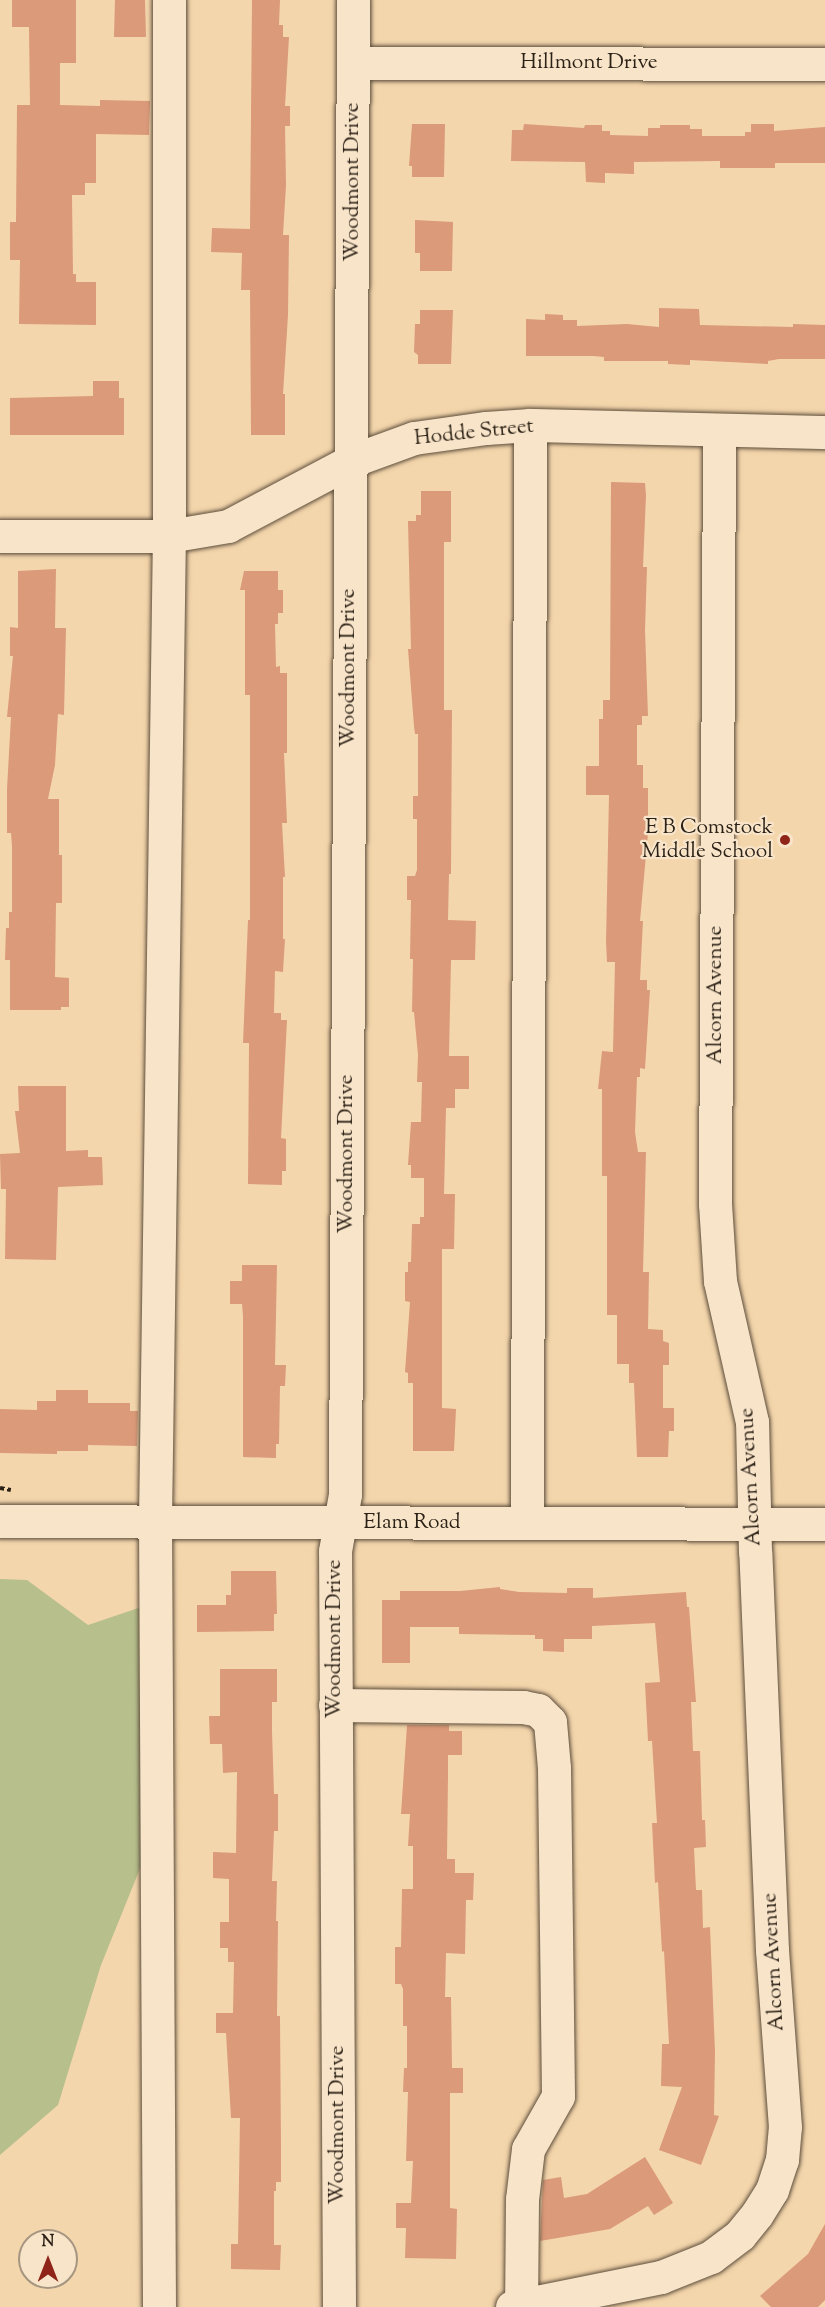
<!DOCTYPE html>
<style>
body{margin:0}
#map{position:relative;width:825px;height:2307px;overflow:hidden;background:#f4d6ac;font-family:"Sorts Mill Goudy",serif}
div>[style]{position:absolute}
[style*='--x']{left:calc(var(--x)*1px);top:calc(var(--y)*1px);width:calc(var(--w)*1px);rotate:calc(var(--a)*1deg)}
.green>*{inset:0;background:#b7bf8d}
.building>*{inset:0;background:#db9a7a}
.path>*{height:4px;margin-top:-2px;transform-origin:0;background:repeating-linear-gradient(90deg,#2b2116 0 4.5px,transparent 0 7.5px)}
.roads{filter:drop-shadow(0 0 2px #5d4e3c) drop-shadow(0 0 2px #5d4e3c)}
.minor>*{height:33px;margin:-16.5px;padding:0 16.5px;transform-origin:16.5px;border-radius:16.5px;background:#f8e4c9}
.dots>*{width:16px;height:16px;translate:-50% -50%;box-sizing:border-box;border:3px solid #f8e4c9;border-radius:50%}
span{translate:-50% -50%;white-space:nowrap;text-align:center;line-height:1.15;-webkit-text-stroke:4.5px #f8e4c9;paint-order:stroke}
.street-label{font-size:21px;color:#2b2116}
.poi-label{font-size:21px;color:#2b2116}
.right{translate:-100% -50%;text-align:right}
.north{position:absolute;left:18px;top:2229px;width:60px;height:60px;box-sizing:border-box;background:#f8e4c9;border:2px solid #a69681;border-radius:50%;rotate:0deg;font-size:16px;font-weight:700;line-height:24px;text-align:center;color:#2b2116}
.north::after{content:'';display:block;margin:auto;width:21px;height:27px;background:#8f2418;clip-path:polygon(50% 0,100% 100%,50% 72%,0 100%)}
</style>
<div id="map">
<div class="green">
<i style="clip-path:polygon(0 1579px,27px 1580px,88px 1625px,168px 1598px,150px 1844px,101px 1965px,58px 2105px,0 2155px)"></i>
</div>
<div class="building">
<i style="clip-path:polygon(12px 0,76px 0,76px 63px,60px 63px,60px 105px,100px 106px,100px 100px,150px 101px,149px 135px,96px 134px,96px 183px,85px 183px,85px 195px,72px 195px,73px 274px,76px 274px,76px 282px,96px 282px,96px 325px,19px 324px,20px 260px,10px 260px,10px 222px,16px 222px,17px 105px,30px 105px,29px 27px,12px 27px)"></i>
<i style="clip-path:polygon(115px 0,145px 0,146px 37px,114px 37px)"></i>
<i style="clip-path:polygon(252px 0,280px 0,279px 25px,283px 25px,283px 37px,289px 37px,285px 106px,290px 106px,290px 126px,285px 126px,286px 185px,283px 235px,289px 235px,288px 315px,283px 394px,285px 394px,285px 435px,251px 435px,250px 290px,241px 290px,242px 253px,211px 252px,212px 228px,250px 229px)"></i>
<i style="clip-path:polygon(412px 124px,445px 124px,444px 177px,412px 177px,412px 166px,409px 166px)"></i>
<i style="clip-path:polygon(524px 124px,584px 128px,585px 125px,602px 125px,602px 131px,610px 131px,610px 135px,648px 136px,648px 128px,660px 128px,660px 125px,690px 125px,690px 129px,702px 129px,702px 136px,745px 136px,745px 132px,751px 132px,751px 124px,774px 124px,774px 131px,825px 127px,825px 163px,775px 163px,775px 168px,720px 168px,720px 161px,634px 162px,634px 174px,605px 173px,605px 183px,586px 182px,585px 162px,511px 161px,512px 130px,523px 130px)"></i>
<i style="clip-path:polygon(415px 220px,453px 222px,452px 271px,420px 271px,420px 253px,415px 253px)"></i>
<i style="clip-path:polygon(659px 308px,699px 309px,700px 325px,793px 327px,793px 324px,825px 325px,825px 359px,779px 359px,768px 361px,768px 364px,690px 360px,690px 365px,668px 364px,668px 361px,604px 361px,604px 357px,593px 356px,526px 356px,526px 319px,545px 320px,545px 314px,563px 315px,563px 320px,577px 320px,577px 326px,627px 324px,659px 327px)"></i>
<i style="clip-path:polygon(420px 310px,453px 310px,451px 364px,418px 364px,418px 355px,414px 352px,415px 324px,420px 324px)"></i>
<i style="clip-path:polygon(93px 381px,119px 381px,119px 398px,124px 398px,124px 435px,10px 435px,10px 398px,93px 396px)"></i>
<i style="clip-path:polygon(611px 482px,645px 483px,646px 495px,643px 567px,647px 567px,645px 630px,648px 716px,642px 716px,642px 725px,637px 725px,637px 765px,643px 765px,643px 788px,648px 788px,648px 833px,640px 921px,643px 921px,640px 980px,647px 980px,647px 990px,650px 990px,645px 1069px,640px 1068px,640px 1077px,637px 1077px,635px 1132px,638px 1152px,646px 1152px,643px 1272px,649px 1272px,648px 1329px,663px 1330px,663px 1341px,669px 1343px,669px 1365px,663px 1365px,663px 1408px,674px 1408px,674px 1431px,669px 1431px,668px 1457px,637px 1457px,634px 1383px,629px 1383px,629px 1364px,617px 1364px,617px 1315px,607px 1315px,607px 1176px,602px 1176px,602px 1089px,598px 1089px,602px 1051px,613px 1052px,615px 962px,607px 962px,606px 942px,609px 795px,586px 795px,586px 766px,599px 766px,599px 719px,603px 719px,603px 700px,610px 700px)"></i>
<i style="clip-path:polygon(421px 491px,451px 491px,451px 542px,444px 542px,444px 710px,452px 710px,451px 874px,449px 874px,448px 920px,476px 921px,475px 960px,451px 960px,449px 1056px,469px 1056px,469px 1089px,455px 1089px,455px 1108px,446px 1108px,444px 1194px,455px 1194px,454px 1249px,442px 1249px,442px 1408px,456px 1409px,454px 1451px,413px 1451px,413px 1383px,408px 1383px,408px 1373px,405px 1372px,410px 1302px,405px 1301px,405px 1272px,408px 1272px,408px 1262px,411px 1262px,412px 1224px,420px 1224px,420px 1217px,424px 1217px,424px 1178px,411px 1178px,411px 1165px,408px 1165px,411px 1122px,421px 1122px,422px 1082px,417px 1082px,418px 1055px,414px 1012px,412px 1012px,413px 959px,410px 959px,411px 900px,407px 900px,407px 876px,415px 876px,417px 870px,417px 819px,413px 819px,413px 796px,418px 796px,418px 734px,415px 734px,414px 726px,408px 649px,411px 649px,408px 521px,416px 521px,416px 515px,421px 515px)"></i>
<i style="clip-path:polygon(56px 569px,55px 628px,66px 628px,64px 715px,58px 714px,55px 765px,48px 799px,59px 799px,59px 855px,62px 855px,62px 903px,56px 903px,55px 977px,69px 978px,69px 1007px,61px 1007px,61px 1010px,10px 1010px,10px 960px,5px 960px,6px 928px,9px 928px,9px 912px,12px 912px,12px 846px,11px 833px,7px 833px,7px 789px,11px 717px,7px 717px,13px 656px,10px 656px,10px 627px,18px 628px,18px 571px)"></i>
<i style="clip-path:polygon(244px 571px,278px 571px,278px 590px,283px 590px,283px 613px,278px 613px,278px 624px,275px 624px,276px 667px,280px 666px,280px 673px,287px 673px,287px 753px,284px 753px,287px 823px,282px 823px,285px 877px,283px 877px,283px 939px,285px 939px,283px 972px,275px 971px,274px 1013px,281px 1013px,281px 1020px,287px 1020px,281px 1138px,286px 1139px,286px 1171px,282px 1171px,282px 1185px,248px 1184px,249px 1043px,243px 1043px,248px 920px,250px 920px,250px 695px,245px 695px,245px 590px,240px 590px)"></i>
<i style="clip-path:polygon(18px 1086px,66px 1086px,66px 1151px,88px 1150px,88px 1157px,102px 1157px,103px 1185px,58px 1187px,56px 1260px,5px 1259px,6px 1189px,1px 1189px,0 1154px,20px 1153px,15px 1111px,19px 1111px)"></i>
<i style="clip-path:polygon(242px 1265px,277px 1265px,275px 1365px,286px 1365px,285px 1386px,280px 1386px,279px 1444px,276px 1444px,276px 1458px,243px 1457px,243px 1316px,242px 1304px,230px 1304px,230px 1281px,242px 1281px)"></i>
<i style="clip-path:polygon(56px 1390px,88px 1390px,88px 1403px,130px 1403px,130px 1411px,138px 1411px,137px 1446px,88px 1445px,88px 1451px,57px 1451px,57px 1454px,0 1453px,0 1409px,37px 1410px,37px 1401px,56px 1401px)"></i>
<i style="clip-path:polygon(231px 1571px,276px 1571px,277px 1614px,274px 1614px,274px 1631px,197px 1632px,197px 1605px,226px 1605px,226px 1595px,231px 1595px)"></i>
<i style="clip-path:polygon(500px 1587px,500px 1589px,519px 1592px,567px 1593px,567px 1588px,593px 1588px,593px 1598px,686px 1592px,687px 1607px,689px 1607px,696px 1702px,691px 1702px,693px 1751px,700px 1751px,702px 1820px,705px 1820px,706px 1847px,694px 1848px,696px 1890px,702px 1890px,703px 1928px,710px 1927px,715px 2052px,714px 2115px,719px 2116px,701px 2165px,659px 2150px,682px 2087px,661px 2086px,662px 2044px,669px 2044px,664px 1951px,662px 1952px,658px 1882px,655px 1883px,652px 1823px,657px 1823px,652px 1741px,648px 1741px,645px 1683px,660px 1682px,655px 1623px,592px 1626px,592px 1639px,564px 1639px,564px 1652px,543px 1651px,543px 1639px,535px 1639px,535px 1635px,459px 1634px,459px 1627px,410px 1627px,410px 1663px,382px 1663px,382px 1600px,400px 1600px,400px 1591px,460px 1591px)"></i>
<i style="clip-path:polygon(220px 1669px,277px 1669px,277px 1702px,272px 1702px,272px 1731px,274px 1794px,278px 1794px,278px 1831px,274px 1831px,272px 1881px,277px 1881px,276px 1921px,278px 1921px,277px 2016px,280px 2016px,281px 2148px,281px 2182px,276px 2182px,276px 2191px,274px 2191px,274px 2245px,281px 2245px,280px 2270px,231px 2269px,231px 2244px,238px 2244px,240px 2118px,231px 2118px,226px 2033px,216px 2033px,216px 2013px,233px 2013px,234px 1962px,228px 1962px,228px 1948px,220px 1948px,220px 1922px,229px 1922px,229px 1879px,213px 1878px,213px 1852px,236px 1853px,237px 1772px,223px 1773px,222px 1744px,210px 1744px,209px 1716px,220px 1716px)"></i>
<i style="clip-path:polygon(407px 1725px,449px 1725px,449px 1731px,462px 1731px,462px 1755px,448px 1755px,448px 1776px,447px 1859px,455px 1859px,455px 1873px,474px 1873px,473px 1900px,466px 1900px,465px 1954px,446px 1953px,445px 1997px,451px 1997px,452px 2068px,463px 2068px,463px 2093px,450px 2093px,450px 2208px,457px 2209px,456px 2259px,405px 2258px,406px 2228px,396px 2228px,396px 2203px,411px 2203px,413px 2161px,406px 2161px,408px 2092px,403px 2092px,404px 2068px,407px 2068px,407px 2026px,403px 2026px,403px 1989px,401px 1984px,395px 1984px,395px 1947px,401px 1947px,402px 1889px,413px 1889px,413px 1846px,408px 1846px,410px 1814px,401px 1814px)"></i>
<i style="clip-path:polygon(645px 2157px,673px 2203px,654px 2215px,648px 2206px,610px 2229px,540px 2241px,543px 2180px,561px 2177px,564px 2198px,587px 2194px)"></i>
<i style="clip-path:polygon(825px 2224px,825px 2300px,818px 2307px,771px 2307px,760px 2296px,808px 2254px)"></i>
</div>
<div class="path">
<i style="--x:0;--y:1488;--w:11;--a:10"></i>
</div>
<div class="roads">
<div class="minor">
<i style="--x:354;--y:63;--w:471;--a:0.1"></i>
<i style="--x:0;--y:536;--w:169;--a:0"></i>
<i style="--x:169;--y:536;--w:60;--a:-9.6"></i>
<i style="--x:228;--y:526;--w:139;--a:-27.9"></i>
<i style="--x:351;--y:461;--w:67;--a:-20.1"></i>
<i style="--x:414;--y:438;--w:73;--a:-7.9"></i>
<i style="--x:486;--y:428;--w:44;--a:-3.9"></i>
<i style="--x:530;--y:425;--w:295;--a:1.4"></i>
<i style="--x:0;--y:1521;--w:825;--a:0.21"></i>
<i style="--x:527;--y:1523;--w:1098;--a:-89.84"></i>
<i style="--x:335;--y:1705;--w:188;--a:0.6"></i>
<i style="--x:523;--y:1707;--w:15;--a:11"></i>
<i style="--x:538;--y:1710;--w:17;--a:45"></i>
<i style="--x:550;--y:1722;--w:46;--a:85"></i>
<i style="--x:554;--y:1768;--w:328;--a:89.3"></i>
<i style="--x:558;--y:2096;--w:61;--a:119.5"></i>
<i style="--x:528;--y:2149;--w:50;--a:96.8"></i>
<i style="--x:522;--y:2199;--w:108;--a:90.5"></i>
<i style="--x:159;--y:2307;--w:786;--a:-90.29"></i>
<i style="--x:155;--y:1521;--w:985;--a:-89.19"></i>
<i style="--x:169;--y:536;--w:536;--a:-90"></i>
<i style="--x:339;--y:2307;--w:756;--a:-90.3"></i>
<i style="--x:335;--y:1551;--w:58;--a:-80"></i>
<i style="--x:345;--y:1494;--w:1494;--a:-89.69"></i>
<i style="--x:512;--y:2307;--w:152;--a:-11.4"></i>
<i style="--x:661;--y:2277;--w:54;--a:-21.8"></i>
<i style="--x:711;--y:2257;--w:36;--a:-37"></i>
<i style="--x:740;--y:2235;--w:27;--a:-51"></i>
<i style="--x:757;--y:2214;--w:28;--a:-58"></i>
<i style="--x:772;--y:2190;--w:32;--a:-72"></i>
<i style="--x:782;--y:2160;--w:33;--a:-85"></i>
<i style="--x:785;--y:2127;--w:177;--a:-94.2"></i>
<i style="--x:772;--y:1950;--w:398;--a:-92.4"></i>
<i style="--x:755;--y:1552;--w:130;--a:-91.3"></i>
<i style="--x:752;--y:1422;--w:145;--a:-102.8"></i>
<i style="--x:720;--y:1281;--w:77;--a:-93.7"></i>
<i style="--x:715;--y:1204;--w:773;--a:-89.7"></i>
</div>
</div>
<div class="dots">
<i style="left:785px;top:840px;background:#8f2418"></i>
</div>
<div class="street-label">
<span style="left:589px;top:63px">Hillmont Drive</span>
<span style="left:353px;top:182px;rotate:-90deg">Woodmont Drive</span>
<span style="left:474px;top:433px;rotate:-6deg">Hodde Street</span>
<span style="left:349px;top:668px;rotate:-90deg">Woodmont Drive</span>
<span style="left:716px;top:995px;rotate:-90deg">Alcorn Avenue</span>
<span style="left:347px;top:1154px;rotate:-90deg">Woodmont Drive</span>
<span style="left:751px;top:1477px;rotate:-93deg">Alcorn Avenue</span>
<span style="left:412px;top:1523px">Elam Road</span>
<span style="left:335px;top:1639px;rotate:-90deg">Woodmont Drive</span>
<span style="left:774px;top:1962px;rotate:-93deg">Alcorn Avenue</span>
<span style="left:338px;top:2125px;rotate:-90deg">Woodmont Drive</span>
</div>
<div class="poi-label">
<span class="right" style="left:773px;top:840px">E B Comstock<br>Middle School</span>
</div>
<div class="north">N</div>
</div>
